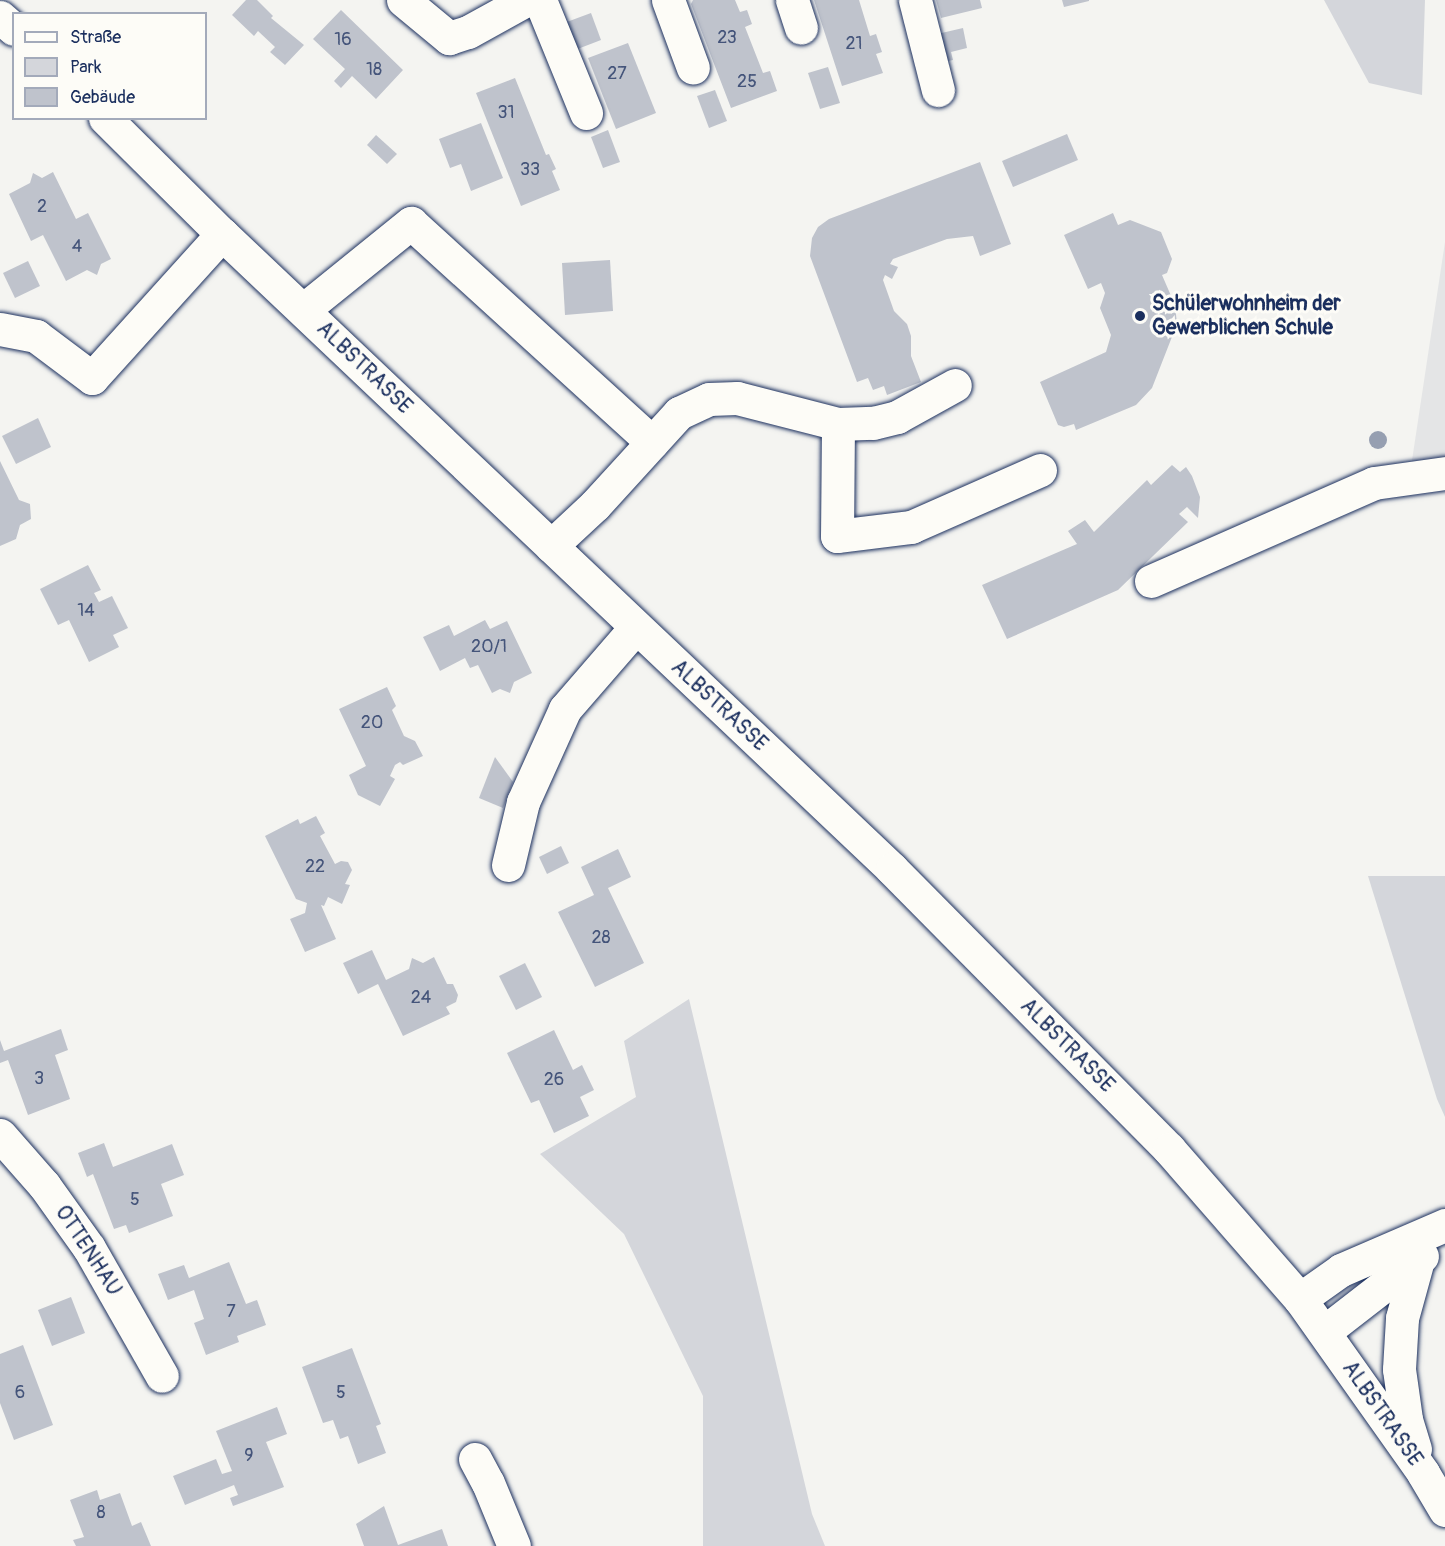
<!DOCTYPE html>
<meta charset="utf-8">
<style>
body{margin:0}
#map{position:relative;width:1445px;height:1546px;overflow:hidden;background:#f4f4f1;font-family:Pangolin,sans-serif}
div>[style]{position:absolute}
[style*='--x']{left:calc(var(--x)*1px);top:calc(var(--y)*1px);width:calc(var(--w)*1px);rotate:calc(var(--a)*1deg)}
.built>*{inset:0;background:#e4e5e6}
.green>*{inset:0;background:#d4d6db}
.building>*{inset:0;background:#bfc3cc}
.roads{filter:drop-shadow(0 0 2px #1b2f5e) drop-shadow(0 0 2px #1b2f5e)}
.minor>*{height:33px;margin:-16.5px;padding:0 16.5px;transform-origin:16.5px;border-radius:16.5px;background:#fdfcf7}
.trees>*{width:18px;height:18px;margin:-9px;border-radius:50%;background:#969fb1}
.dots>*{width:16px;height:16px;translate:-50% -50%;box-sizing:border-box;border:3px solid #fdfcf7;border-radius:50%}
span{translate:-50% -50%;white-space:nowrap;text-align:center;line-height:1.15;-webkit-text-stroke:6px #fdfcf7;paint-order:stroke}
.number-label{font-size:18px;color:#44547a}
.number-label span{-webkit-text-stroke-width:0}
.poi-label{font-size:21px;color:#1b2f5e;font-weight:700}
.left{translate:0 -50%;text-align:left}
.street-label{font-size:21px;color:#1b2f5e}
.legend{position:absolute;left:12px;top:12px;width:195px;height:108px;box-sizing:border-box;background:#fdfcf7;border:2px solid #a3aaba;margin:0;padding:8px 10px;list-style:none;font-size:18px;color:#1b2f5e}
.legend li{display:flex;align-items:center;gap:12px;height:30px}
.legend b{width:30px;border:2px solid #a3aaba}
</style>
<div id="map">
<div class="built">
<i style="clip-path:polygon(1445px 242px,1445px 487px,1411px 467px)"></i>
</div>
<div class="green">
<i style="clip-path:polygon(1324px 0,1425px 0,1422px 95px,1369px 83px)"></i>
<i style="clip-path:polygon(1368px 876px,1445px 876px,1445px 1117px,1437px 1099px)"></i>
<i style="clip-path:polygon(689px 999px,812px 1514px,825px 1546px,703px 1546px,703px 1396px,624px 1234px,540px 1154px,636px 1097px,624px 1041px)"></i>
</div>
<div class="building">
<i style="clip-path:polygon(246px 0,257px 0,273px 16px,271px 18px,304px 45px,285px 65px,270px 52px,275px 47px,258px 31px,254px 36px,232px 15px)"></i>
<i style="clip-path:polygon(693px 0,735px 0,740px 12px,747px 10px,752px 24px,745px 27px,763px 73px,770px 71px,777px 91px,731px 108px,691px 4px)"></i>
<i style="clip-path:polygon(814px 0,859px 0,870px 36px,876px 34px,882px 52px,876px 54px,883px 73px,842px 86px)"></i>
<i style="clip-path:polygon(936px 0,980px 0,982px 8px,941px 18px)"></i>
<i style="clip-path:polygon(1062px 0,1089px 0,1089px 1px,1064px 7px)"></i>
<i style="clip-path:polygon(341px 10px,403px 70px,376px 99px,352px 76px,341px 88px,334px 81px,345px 69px,313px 39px)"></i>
<i style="clip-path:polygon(591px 13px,601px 40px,575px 50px,564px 23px)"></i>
<i style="clip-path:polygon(963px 28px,967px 48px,951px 52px,953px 60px,939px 63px,933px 35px)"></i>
<i style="clip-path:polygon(628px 43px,656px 113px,616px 129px,588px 58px)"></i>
<i style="clip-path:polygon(828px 67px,840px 103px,820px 109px,808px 73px)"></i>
<i style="clip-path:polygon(515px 78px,546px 155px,549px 154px,556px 169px,552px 171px,560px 190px,521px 206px,476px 93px)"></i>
<i style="clip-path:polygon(715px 90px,727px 121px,709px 128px,697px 96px)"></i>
<i style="clip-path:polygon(481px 123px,503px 178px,471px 191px,461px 164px,450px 168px,439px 139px)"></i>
<i style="clip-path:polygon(608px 130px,620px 162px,603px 168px,591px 137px)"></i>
<i style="clip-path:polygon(1067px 134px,1078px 160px,1013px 187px,1002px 161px)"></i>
<i style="clip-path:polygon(376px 135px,397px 154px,387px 164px,367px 145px)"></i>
<i style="clip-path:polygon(980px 162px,1011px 244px,980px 256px,973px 236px,947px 239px,893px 259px,890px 264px,898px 267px,892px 279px,885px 275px,883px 280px,894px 311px,907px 324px,911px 336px,911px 356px,921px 382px,887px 395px,884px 386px,873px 390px,868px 378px,857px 382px,810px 256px,812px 238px,818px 227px,829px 219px)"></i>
<i style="clip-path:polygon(53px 172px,76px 219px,88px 213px,111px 259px,101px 264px,97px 275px,87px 270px,66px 281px,43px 235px,31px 241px,9px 194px,30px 183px,33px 173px,42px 178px)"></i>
<i style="clip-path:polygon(1113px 213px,1118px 225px,1130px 220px,1161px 232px,1172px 259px,1167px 273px,1162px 275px,1175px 305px,1177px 324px,1152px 388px,1136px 405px,1076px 430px,1074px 424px,1064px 427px,1058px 425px,1040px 382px,1106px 352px,1111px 335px,1100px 308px,1105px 293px,1101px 283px,1088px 289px,1064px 235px)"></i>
<i style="clip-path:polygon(610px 260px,613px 311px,565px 315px,562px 263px)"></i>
<i style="clip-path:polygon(28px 261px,40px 286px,15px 298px,3px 273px)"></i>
<i style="clip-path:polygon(38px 418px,51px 447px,16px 464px,2px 436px)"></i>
<i style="clip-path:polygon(0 461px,19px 500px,30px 504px,31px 519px,20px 525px,16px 539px,0 546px)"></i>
<i style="clip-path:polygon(1172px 465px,1180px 472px,1186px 467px,1192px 476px,1200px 497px,1198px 518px,1187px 507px,1179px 514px,1188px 522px,1118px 590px,1007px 639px,982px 585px,1077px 544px,1068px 531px,1085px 520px,1094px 532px,1147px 480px,1151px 485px)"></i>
<i style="clip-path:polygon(88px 565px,101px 590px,94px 593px,99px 602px,112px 596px,128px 628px,113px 635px,119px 647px,89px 662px,69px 620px,58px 625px,40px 589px)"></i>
<i style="clip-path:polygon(485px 620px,490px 629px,507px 621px,532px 673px,514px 682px,510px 693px,500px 689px,492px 693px,478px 665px,470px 668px,465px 658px,440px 671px,423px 637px,449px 625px,454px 636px)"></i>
<i style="clip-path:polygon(387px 687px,396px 706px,392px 710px,404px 736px,415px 741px,423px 756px,403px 765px,400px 762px,395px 765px,390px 776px,395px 779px,380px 806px,358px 795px,349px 775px,366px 766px,339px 709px)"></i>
<i style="clip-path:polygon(495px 757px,513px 782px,503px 808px,479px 798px)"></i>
<i style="clip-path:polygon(316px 816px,325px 833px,320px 836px,335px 864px,341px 861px,348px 862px,352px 870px,345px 884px,350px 885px,342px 904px,328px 897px,324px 906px,321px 905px,336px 939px,305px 952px,290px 919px,305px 913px,307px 903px,296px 899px,265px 836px,298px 819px,300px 824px)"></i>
<i style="clip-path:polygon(561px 846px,569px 863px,547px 874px,539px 857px)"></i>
<i style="clip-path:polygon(618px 849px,631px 877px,608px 888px,644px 963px,595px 987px,558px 912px,594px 895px,581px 867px)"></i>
<i style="clip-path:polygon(372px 950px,386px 980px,409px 969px,412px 958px,423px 963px,434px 957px,447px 984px,453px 984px,458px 995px,456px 1002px,446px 1007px,450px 1014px,403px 1036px,378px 984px,358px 994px,343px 963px)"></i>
<i style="clip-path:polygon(525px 963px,542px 997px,516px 1010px,499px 976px)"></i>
<i style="clip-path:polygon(61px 1029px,68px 1050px,55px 1055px,70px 1099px,28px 1115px,8px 1060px,0 1063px,0 1040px,4px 1051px)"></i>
<i style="clip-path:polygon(554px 1030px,573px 1070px,582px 1065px,594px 1090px,580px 1097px,589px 1116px,554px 1133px,539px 1100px,531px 1103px,507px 1053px)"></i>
<i style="clip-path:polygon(104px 1143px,113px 1167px,172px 1144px,184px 1175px,161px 1184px,173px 1216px,129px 1233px,126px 1225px,114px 1229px,93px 1174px,87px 1177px,78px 1153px)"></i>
<i style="clip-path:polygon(229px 1262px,246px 1304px,257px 1300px,266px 1325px,237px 1336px,239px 1342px,206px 1355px,194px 1323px,204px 1319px,194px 1290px,168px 1300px,158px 1274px,184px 1265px,189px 1278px)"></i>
<i style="clip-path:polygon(71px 1297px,85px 1333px,52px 1346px,38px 1310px)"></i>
<i style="clip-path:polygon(23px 1345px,53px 1425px,14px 1440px,0 1403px,0 1354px)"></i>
<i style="clip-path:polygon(352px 1348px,381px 1424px,376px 1426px,386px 1453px,358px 1464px,348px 1436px,340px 1439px,333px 1420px,323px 1423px,302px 1367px)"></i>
<i style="clip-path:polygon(277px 1407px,287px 1434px,266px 1442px,284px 1487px,233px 1506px,230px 1498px,238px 1495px,234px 1485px,185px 1505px,173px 1476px,216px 1459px,222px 1474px,232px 1471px,216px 1431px)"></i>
<i style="clip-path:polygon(97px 1490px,100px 1500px,120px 1493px,132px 1526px,141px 1522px,151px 1546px,76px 1546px,73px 1540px,84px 1537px,70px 1500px)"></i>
<i style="clip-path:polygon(384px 1506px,398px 1545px,442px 1529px,448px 1546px,364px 1546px,356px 1524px)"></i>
</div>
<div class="roads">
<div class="minor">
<i style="--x:403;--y:0;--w:60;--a:39.6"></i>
<i style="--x:449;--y:38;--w:20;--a:-18"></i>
<i style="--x:468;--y:32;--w:66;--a:-28.9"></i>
<i style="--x:540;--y:0;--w:122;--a:67.8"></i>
<i style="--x:668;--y:0;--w:72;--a:69.8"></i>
<i style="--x:792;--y:0;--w:29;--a:72"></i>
<i style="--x:915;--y:0;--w:93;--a:75.7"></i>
<i style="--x:0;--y:17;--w:18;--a:41"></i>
<i style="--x:105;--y:118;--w:165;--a:44.8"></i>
<i style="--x:222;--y:234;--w:923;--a:43.46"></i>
<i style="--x:892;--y:869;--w:394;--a:45.3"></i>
<i style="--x:1169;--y:1149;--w:199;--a:48.9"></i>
<i style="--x:1300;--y:1299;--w:213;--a:54.7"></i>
<i style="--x:1423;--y:1473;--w:43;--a:59.3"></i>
<i style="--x:303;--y:310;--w:139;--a:-38.9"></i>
<i style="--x:411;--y:223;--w:326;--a:42.3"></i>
<i style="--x:0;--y:329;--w:37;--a:11"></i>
<i style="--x:36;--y:336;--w:70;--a:36.9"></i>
<i style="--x:92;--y:378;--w:194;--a:-47.9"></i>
<i style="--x:838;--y:424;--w:35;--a:-2"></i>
<i style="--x:873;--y:423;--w:25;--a:-14"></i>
<i style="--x:897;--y:417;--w:66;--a:-28.9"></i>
<i style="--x:551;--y:546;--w:60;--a:-43"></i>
<i style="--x:595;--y:505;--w:125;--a:-47.6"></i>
<i style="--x:679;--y:413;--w:33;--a:-25"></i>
<i style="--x:709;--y:399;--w:28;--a:-2"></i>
<i style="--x:737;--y:398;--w:104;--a:14.4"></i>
<i style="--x:838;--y:424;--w:112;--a:90.5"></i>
<i style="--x:837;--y:536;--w:75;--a:-6.9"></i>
<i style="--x:911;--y:527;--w:141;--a:-23.8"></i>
<i style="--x:1151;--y:581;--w:244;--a:-23.7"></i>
<i style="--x:1374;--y:483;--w:72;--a:-8"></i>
<i style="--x:508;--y:865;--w:65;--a:-76.6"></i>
<i style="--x:523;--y:802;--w:102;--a:-65.7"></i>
<i style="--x:565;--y:709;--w:108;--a:-49.1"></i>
<i style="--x:0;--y:1135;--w:67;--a:48.7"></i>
<i style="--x:44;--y:1185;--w:77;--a:54.5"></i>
<i style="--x:89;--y:1248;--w:147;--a:60.3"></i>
<i style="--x:1300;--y:1299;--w:50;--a:-35.3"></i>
<i style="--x:1341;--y:1270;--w:113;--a:-23.4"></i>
<i style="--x:1324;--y:1332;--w:124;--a:-37.8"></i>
<i style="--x:1415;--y:1449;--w:31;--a:-107"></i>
<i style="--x:1406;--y:1419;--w:50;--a:-98"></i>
<i style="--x:1399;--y:1369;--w:51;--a:-86.6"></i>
<i style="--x:1402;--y:1318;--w:60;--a:-74.6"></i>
<i style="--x:475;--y:1459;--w:27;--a:62"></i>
<i style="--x:488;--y:1483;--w:68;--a:67.6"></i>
</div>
</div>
<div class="trees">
<i style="left:1378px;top:440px"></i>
</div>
<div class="dots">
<i style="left:1140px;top:316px;background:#1b2f5e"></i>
</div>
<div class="number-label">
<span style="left:727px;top:38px">23</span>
<span style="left:343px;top:40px">16</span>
<span style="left:854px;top:44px">21</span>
<span style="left:374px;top:70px">18</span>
<span style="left:617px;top:74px">27</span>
<span style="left:747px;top:82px">25</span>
<span style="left:506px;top:113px">31</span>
<span style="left:530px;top:170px">33</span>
<span style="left:42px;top:207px">2</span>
<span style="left:77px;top:247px">4</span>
<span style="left:86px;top:611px">14</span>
<span style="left:489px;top:647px">20/1</span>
<span style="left:372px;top:723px">20</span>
<span style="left:315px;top:867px">22</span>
<span style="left:601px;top:938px">28</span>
<span style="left:421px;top:998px">24</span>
<span style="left:39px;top:1079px">3</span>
<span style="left:554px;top:1080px">26</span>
<span style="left:135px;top:1200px">5</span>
<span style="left:231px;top:1312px">7</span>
<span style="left:20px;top:1393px">6</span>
<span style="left:341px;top:1393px">5</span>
<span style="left:249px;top:1456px">9</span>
<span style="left:101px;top:1513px">8</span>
</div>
<div class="poi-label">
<span class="left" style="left:1152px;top:316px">Schülerwohnheim der<br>Gewerblichen Schule</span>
</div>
<div class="street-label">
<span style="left:364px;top:368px;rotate:44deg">ALBSTRASSE</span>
<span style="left:719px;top:706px;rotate:43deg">ALBSTRASSE</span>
<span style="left:1067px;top:1046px;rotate:45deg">ALBSTRASSE</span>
<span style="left:88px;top:1251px;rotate:57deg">OTTENHAU</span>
<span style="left:1382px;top:1414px;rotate:55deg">ALBSTRASSE</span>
</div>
<ul class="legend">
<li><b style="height:8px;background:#fdfcf7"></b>Straße</li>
<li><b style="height:16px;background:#d4d6db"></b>Park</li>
<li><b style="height:16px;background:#bfc3cc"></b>Gebäude</li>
</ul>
</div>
